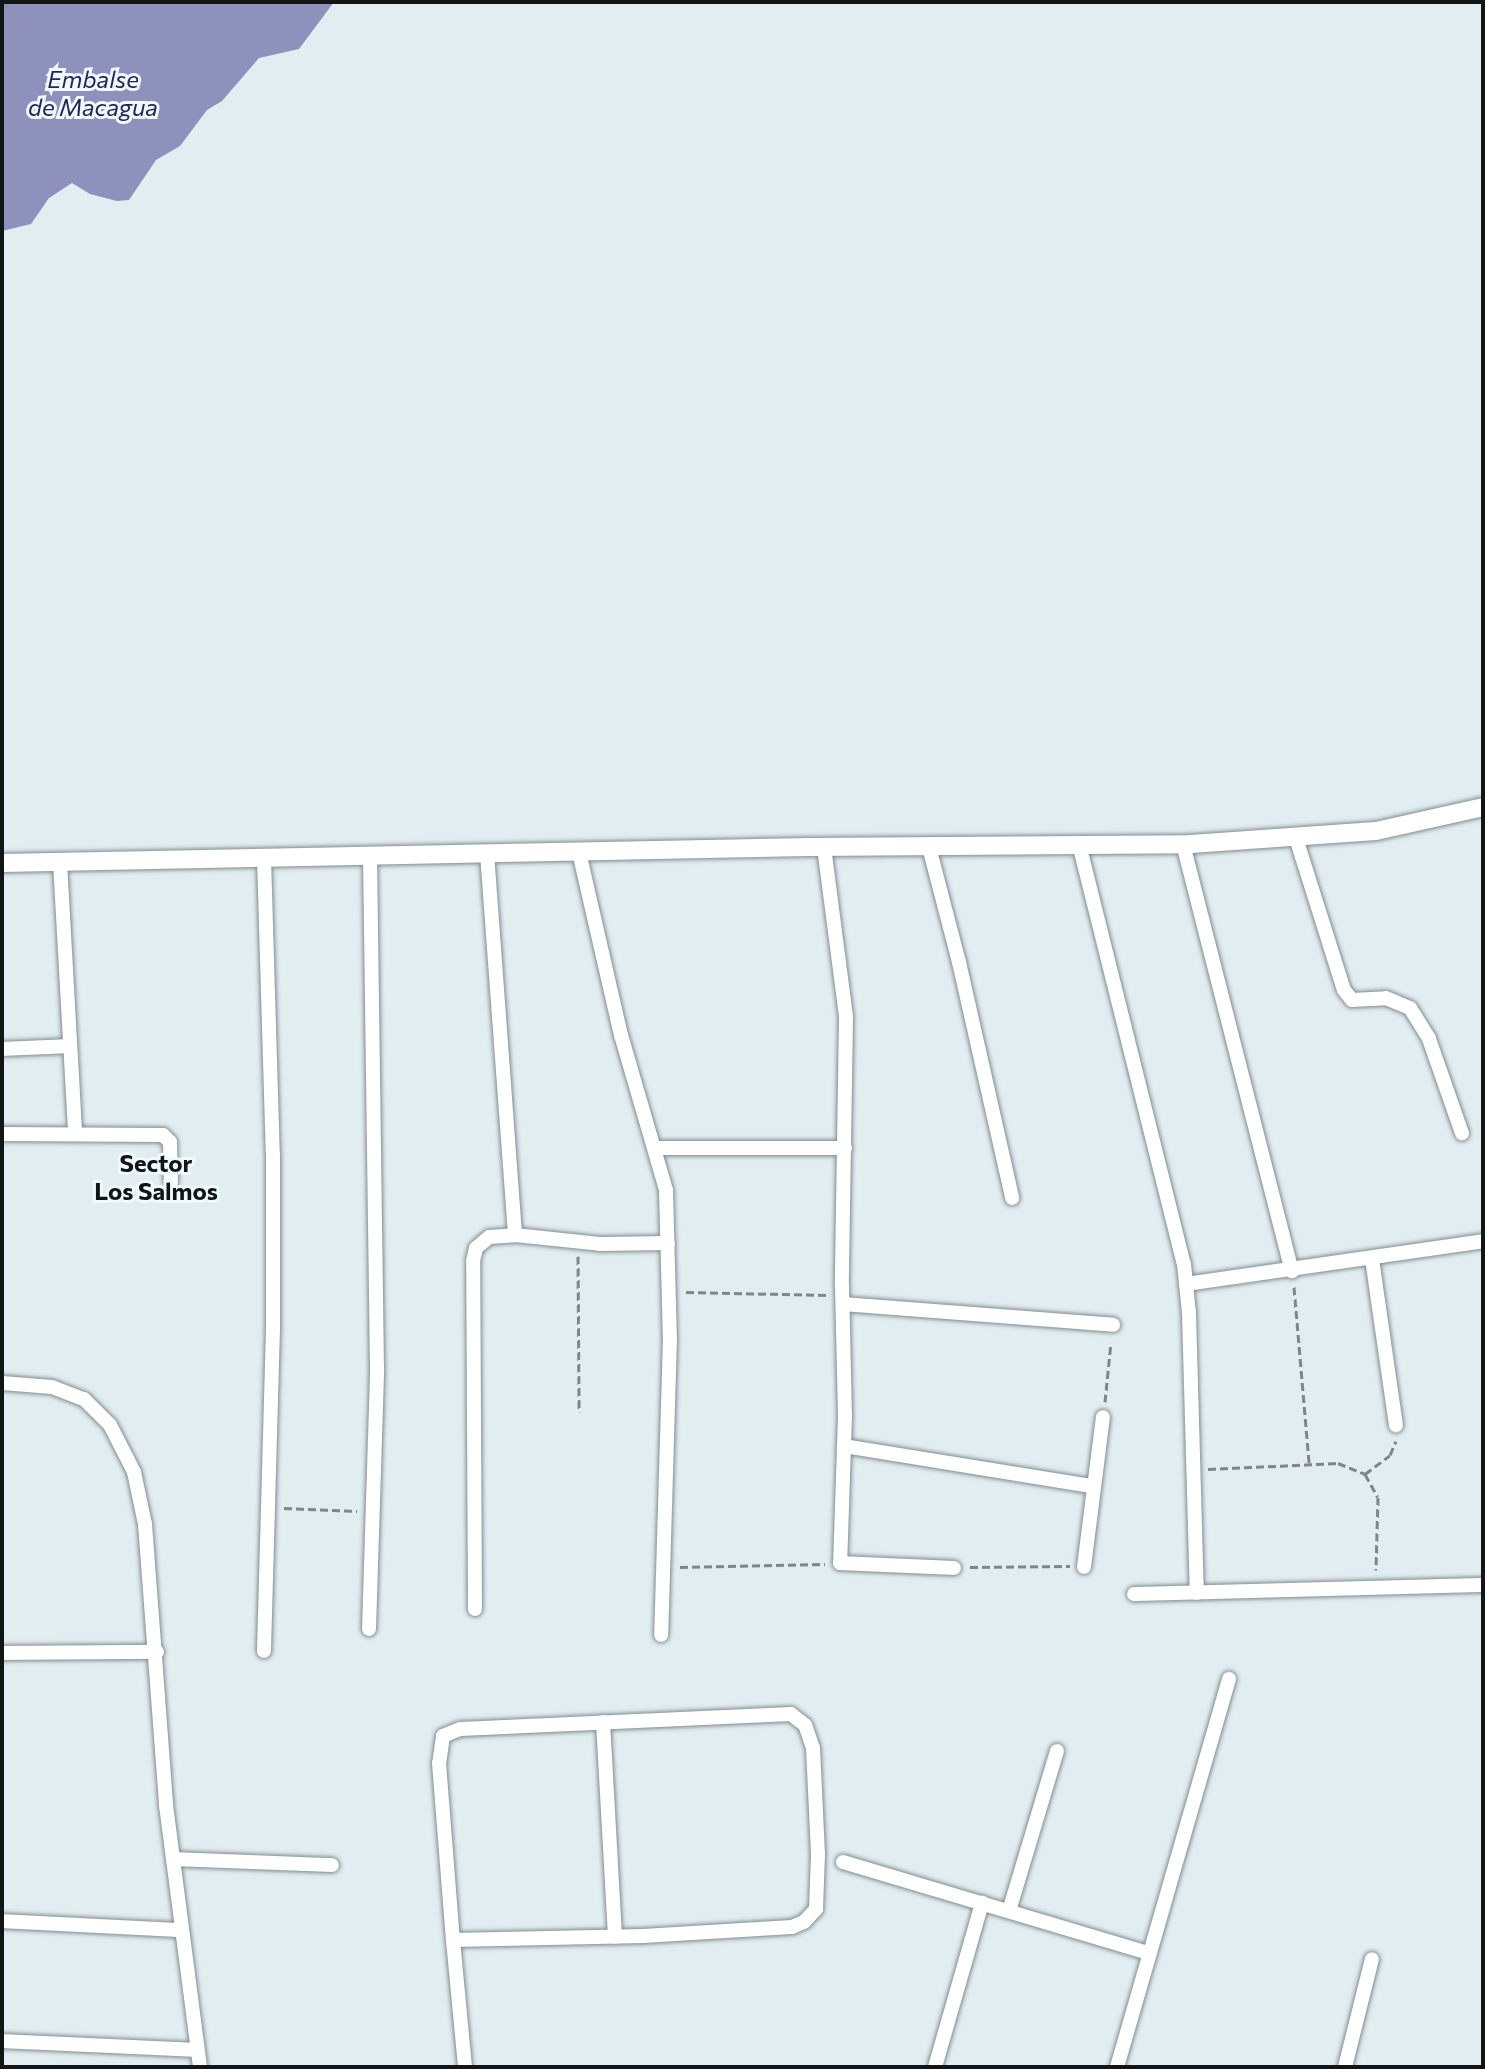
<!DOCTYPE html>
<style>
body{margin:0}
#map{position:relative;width:1485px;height:2069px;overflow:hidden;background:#e1edf0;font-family:Commissioner,sans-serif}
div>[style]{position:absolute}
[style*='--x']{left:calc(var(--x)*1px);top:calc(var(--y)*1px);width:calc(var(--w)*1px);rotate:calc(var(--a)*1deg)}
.water>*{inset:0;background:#8e91bc}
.path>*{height:3px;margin-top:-1.5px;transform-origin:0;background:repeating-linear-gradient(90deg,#7e8688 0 8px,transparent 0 12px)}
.roads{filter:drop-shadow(0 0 2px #828d90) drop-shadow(0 0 2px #828d90)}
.minor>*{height:14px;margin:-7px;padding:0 7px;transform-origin:7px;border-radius:7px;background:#fff}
.tertiary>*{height:18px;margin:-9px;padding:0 9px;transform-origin:9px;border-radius:9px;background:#fff}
span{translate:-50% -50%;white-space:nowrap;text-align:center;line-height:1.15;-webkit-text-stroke:6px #eefafd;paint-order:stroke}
.water-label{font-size:24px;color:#272459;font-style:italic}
.neighbourhood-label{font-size:24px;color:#111516;font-weight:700}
.frame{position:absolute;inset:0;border:4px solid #111516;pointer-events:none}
</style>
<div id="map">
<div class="water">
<i style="clip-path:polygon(2px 2px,334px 2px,299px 49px,259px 58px,222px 101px,207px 110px,180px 146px,156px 160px,129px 200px,117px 201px,90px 194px,72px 183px,49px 198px,31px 224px,2px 231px)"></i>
</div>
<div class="path">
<i style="--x:578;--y:1256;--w:156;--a:89.6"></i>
<i style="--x:1294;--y:1287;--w:177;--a:85.1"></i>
<i style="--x:686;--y:1292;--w:141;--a:1.2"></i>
<i style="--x:1105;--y:1402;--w:60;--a:-84.3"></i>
<i style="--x:1208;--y:1469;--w:130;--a:-2.6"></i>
<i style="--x:1338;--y:1463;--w:29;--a:22"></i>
<i style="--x:1365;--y:1474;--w:26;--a:61"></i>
<i style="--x:1378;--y:1497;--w:73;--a:91.6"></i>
<i style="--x:1365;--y:1474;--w:31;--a:-37"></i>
<i style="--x:1390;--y:1455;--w:15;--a:-67"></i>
<i style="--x:284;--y:1508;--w:73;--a:2.4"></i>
<i style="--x:680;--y:1567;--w:145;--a:-1.2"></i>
<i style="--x:970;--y:1567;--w:100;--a:-0.6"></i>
</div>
<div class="roads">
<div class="minor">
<i style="--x:1296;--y:838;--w:159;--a:72.5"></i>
<i style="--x:1344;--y:990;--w:13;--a:51"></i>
<i style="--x:1352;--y:1000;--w:34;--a:-3"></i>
<i style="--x:1386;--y:998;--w:26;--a:23"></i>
<i style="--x:1410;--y:1008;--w:36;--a:58"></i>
<i style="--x:1429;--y:1039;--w:100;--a:70.7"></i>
<i style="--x:1079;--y:844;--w:433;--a:76"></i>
<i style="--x:1184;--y:1264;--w:49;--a:84.2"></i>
<i style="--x:1189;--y:1313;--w:280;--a:88.4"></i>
<i style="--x:1183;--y:844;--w:441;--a:75.7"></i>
<i style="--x:824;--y:847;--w:171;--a:82.6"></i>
<i style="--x:846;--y:1017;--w:268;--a:90.9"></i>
<i style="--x:842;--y:1285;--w:131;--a:88.7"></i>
<i style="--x:845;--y:1416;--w:147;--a:91.9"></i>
<i style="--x:840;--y:1563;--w:114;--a:2.5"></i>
<i style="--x:929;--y:847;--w:119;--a:75.4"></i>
<i style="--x:959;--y:962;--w:242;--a:77.3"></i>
<i style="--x:579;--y:852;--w:188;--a:77.1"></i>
<i style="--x:621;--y:1035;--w:161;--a:73.8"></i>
<i style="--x:666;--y:1190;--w:148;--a:88.5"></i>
<i style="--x:670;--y:1338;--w:297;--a:91.7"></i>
<i style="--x:487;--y:853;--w:383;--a:85.8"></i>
<i style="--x:264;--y:858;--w:296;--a:88.3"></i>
<i style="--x:273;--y:1154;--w:174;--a:90"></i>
<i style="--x:273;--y:1328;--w:323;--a:91.6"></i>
<i style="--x:60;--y:862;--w:270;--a:86.8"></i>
<i style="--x:2;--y:1049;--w:68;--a:-2.5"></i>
<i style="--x:2;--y:1134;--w:161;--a:0.4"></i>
<i style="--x:163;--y:1135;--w:10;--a:45"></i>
<i style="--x:170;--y:1142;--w:40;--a:88.6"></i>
<i style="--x:655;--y:1148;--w:190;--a:0"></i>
<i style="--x:1372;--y:1259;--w:168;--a:81.8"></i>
<i style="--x:1186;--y:1284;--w:300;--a:-8.2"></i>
<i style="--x:843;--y:1304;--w:271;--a:4.4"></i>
<i style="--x:2;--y:1383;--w:50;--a:4.6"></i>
<i style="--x:52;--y:1387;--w:34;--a:21"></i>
<i style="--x:84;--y:1399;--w:37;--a:45"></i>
<i style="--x:110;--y:1425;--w:53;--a:62.9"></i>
<i style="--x:134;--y:1472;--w:53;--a:78.1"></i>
<i style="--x:145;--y:1524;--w:282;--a:85.7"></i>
<i style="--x:166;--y:1805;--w:264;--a:82.6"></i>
<i style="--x:844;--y:1446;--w:251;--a:9.2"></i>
<i style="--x:1084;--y:1567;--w:151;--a:-82.8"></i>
<i style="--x:1134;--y:1594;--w:349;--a:-1.5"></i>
<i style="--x:475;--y:1609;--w:348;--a:-90.3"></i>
<i style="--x:473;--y:1261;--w:13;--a:-77"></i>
<i style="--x:476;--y:1248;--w:17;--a:-40"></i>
<i style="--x:489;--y:1237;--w:26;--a:-4"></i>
<i style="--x:515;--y:1235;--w:85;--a:6"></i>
<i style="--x:600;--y:1244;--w:68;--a:-0.8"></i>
<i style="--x:369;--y:1629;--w:260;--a:-88.2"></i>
<i style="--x:377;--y:1369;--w:513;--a:-90.78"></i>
<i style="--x:2;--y:1653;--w:155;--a:-0.4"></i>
<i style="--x:603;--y:1722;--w:215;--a:86.8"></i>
<i style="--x:173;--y:1859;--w:159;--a:2.2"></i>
<i style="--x:843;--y:1862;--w:318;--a:16.6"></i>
<i style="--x:1009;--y:1911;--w:167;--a:-73.3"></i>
<i style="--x:2;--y:1921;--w:179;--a:2.9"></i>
<i style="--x:453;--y:1940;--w:190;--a:-1.2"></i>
<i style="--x:643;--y:1936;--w:149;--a:-3.5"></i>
<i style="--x:792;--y:1927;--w:13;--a:-23"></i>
<i style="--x:804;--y:1922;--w:18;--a:-47"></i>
<i style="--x:816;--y:1909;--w:55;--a:-87.9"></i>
<i style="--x:818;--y:1854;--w:106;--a:-92.7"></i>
<i style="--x:813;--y:1748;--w:24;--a:-109"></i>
<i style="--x:805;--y:1725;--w:18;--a:-142"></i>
<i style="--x:791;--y:1714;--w:331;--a:177.4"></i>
<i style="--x:460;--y:1729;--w:18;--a:158"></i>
<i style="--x:443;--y:1736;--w:27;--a:98"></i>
<i style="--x:439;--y:1763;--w:178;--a:85.5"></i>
<i style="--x:453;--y:1940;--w:128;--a:84.6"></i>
<i style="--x:2;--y:2041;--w:195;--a:2.6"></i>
<i style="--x:935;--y:2067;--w:171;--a:-74"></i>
<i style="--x:1117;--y:2067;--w:404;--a:-73.9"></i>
<i style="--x:1345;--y:2067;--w:111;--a:-76"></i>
</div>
<div class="tertiary">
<i style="--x:2;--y:863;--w:807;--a:-1.14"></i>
<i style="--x:809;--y:847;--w:382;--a:-0.4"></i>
<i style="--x:1191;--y:844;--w:185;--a:-4"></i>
<i style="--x:1376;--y:831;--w:110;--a:-12.6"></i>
</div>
</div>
<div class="water-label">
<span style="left:93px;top:93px">Embalse<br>de Macagua</span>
</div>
<div class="neighbourhood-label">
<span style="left:156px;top:1177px">Sector<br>Los Salmos</span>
</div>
<div class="frame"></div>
</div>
